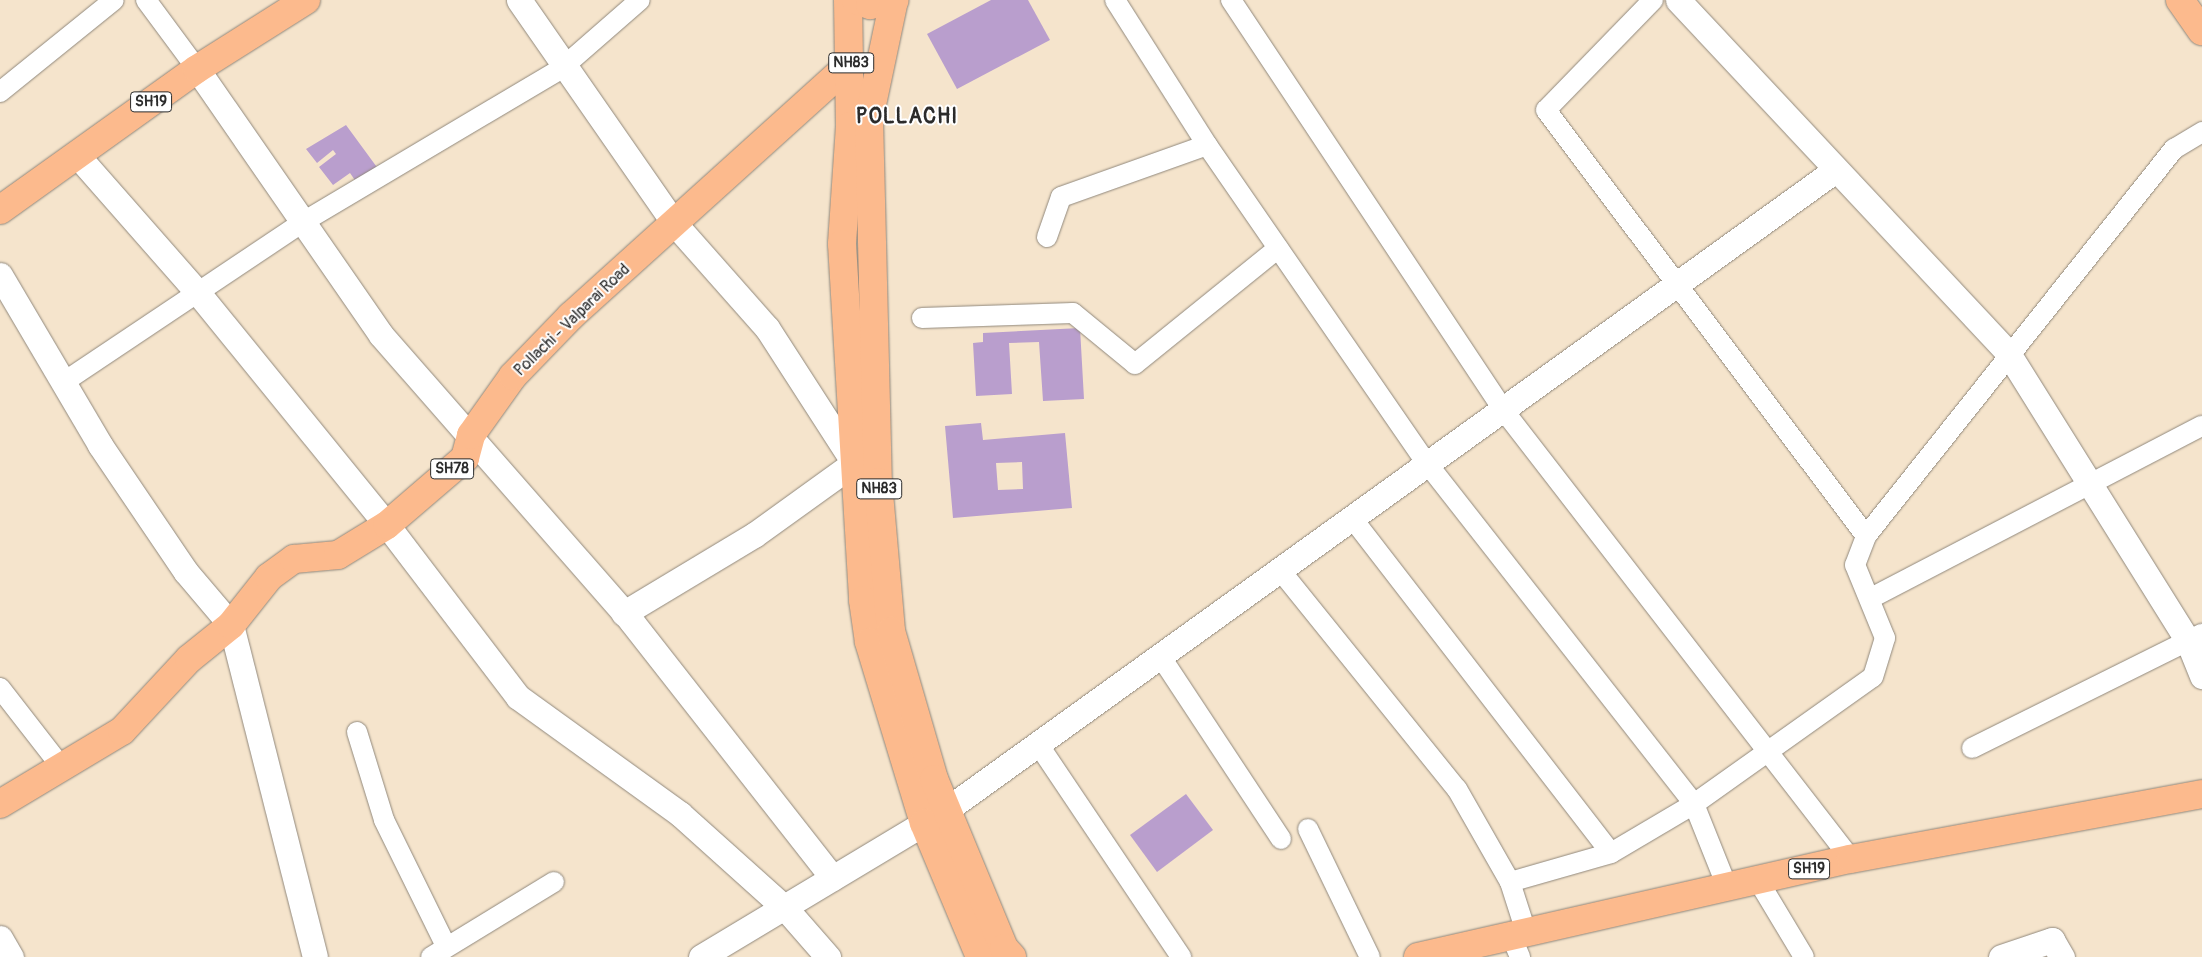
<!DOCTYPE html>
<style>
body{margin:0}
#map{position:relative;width:2202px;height:957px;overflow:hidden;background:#f5e4cc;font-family:Pangolin,sans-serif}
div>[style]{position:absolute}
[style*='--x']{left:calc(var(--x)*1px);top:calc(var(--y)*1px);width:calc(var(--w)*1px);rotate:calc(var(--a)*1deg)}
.building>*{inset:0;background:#b99ecd}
.roads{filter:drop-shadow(0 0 1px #90887c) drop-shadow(0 0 1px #90887c)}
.minor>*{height:20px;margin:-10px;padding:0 10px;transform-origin:10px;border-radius:10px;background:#fff}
.tertiary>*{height:25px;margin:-12.5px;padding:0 12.5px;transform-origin:12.5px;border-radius:12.5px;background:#fff}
.primary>*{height:28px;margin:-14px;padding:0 14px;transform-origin:14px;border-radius:14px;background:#fcba8d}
.trunk>*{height:28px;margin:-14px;padding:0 14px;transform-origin:14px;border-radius:14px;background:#fcba8d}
span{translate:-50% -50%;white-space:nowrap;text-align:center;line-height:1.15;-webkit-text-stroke:4px #fff;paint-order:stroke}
.shield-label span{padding:1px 4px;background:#fff;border:1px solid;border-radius:4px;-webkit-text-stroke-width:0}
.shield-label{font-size:15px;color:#2b2b2b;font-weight:700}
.street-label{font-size:16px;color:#2b2b2b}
.district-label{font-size:21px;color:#2b2b2b;font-weight:700;letter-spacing:1px}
</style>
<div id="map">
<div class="building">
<i style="clip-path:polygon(991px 0,1028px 0,1050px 40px,957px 89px,927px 34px)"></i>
<i style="clip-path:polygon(346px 125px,379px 170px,359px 186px,350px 173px,333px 185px,319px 167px,336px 154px,333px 150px,317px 163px,306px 149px)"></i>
<i style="clip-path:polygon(1080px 328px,1084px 399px,1043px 401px,1039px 342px,1009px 343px,1012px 394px,976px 396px,973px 343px,983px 342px,983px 333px)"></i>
<i style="clip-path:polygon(evenodd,981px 423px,983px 440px,1065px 433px,1072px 508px,953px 518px,945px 426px,981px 423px,1022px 462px,1023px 489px,998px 490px,996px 463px,1022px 462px)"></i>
<i style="clip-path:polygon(1186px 794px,1213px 830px,1157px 872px,1130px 835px)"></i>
</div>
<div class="roads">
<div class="minor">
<i style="--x:146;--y:0;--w:86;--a:53.5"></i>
<i style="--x:1115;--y:0;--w:172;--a:57.6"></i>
<i style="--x:1207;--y:145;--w:385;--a:55.4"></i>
<i style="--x:1426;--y:462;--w:434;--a:51.9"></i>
<i style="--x:1694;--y:804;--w:92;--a:68.2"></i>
<i style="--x:1231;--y:0;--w:488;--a:56.4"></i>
<i style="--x:1501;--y:407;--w:572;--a:52.25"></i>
<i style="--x:1653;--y:0;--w:153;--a:134.2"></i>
<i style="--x:1546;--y:110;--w:533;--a:53.09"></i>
<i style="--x:0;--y:92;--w:146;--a:-38.9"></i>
<i style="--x:1047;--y:237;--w:42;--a:-70.7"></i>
<i style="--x:1061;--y:197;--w:155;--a:-19.6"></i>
<i style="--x:922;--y:318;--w:151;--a:-1.9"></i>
<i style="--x:1073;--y:313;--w:80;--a:39.4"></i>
<i style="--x:1135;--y:364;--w:184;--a:-39"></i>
<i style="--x:64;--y:382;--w:288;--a:-33.8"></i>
<i style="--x:303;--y:222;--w:301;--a:-30.7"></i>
<i style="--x:562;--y:68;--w:103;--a:-41.1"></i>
<i style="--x:1352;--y:518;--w:423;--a:52.3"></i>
<i style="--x:1280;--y:570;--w:282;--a:51.1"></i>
<i style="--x:1457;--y:789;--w:107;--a:60.3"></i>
<i style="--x:1510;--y:882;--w:56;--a:72.2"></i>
<i style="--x:1871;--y:598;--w:373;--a:-27.5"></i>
<i style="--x:1161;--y:657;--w:218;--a:56.6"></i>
<i style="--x:0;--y:688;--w:98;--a:52.1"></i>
<i style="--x:357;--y:732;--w:92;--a:72.9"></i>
<i style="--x:384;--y:820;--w:140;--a:63.8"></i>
<i style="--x:1038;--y:744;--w:257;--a:56.1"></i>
<i style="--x:1972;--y:748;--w:257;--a:-26.4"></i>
<i style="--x:1308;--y:829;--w:142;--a:64.2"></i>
<i style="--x:1510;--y:882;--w:105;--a:-16"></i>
<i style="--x:1611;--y:853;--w:96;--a:-30.6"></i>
<i style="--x:1694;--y:804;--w:219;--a:-35.4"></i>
<i style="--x:1873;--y:677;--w:41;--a:-72.9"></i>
<i style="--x:1885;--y:638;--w:79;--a:-112.3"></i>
<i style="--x:1855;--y:565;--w:31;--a:-69"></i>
<i style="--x:1866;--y:536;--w:495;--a:-51.5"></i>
<i style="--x:2174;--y:149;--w:33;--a:-31"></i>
<i style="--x:1759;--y:882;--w:87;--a:59"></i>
<i style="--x:1512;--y:938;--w:21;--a:67"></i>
<i style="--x:431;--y:957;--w:144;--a:-31.4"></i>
</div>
<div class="tertiary">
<i style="--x:519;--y:0;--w:272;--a:55.2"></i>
<i style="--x:674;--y:223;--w:140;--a:48.5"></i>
<i style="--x:767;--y:328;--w:161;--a:57.2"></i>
<i style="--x:854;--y:463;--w:123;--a:144.2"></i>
<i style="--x:754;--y:535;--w:152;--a:149"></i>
<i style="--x:1678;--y:0;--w:483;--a:46.9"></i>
<i style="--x:2008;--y:353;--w:340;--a:58"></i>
<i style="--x:2188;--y:641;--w:38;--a:68"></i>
<i style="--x:197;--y:69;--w:323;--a:55.3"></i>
<i style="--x:381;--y:335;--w:381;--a:48.8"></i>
<i style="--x:632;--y:622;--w:325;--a:51.9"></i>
<i style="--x:76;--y:154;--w:186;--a:48.7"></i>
<i style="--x:199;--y:294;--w:298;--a:50.9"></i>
<i style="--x:387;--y:525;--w:216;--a:52.7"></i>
<i style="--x:518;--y:697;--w:200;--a:35.8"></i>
<i style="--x:680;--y:814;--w:142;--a:41.9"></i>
<i style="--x:786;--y:909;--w:64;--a:48.8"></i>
<i style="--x:0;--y:275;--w:197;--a:59.5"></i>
<i style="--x:100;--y:445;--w:153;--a:55.9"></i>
<i style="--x:186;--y:572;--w:70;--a:49.7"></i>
<i style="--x:231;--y:625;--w:342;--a:75.8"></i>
<i style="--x:0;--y:938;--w:22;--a:60"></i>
<i style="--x:701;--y:957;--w:286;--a:-31"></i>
<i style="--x:946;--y:810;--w:1094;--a:-35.74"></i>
<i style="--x:2001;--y:957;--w:54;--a:-18.4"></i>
<i style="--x:2052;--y:940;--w:20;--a:60"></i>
</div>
<div class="primary">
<i style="--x:2180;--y:0;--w:38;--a:55"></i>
<i style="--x:0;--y:210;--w:242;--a:-35.6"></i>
<i style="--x:197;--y:69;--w:129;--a:-32.3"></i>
<i style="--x:0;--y:804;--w:142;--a:-30.9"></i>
<i style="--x:122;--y:731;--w:98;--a:-47.1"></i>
<i style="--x:189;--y:659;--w:54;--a:-39"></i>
<i style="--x:231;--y:625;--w:61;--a:-51.6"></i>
<i style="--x:269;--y:577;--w:31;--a:-36"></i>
<i style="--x:294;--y:559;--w:44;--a:-5.2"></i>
<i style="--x:338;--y:555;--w:57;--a:-31.5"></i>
<i style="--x:387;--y:525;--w:103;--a:-40.7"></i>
<i style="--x:465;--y:458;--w:24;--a:-75"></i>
<i style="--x:471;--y:435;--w:72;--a:-54.6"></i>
<i style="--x:513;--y:376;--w:83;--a:-46"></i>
<i style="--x:571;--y:316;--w:377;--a:-42.1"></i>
<i style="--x:1418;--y:957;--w:444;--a:-12.8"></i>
<i style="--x:1851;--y:859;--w:357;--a:-10.5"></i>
</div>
<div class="trunk">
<i style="--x:848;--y:0;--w:126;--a:89.1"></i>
<i style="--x:850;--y:126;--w:118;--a:93.9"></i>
<i style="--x:842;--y:244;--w:357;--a:86.6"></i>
<i style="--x:863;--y:600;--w:42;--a:81.9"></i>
<i style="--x:869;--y:642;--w:189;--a:73.1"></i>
<i style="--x:924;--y:823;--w:145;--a:67.3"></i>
<i style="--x:856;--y:0;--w:15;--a:20"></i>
<i style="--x:870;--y:5;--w:25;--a:-11"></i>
<i style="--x:894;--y:0;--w:122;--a:101.9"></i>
<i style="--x:869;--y:119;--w:363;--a:88.6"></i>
<i style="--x:878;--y:482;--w:150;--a:85"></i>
<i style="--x:891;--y:631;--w:154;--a:73.8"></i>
<i style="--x:934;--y:779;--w:183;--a:67.5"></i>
<i style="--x:1004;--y:948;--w:12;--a:48"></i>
</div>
</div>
<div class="shield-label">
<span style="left:851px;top:63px">NH83</span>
<span style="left:151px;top:102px">SH19</span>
<span style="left:452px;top:469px">SH78</span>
<span style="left:879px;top:489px">NH83</span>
<span style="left:1809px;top:869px">SH19</span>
</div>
<div class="street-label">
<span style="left:572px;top:320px;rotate:-44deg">Pollachi - Valparai Road</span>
</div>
<div class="district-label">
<span style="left:907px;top:117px">POLLACHI</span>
</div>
</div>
